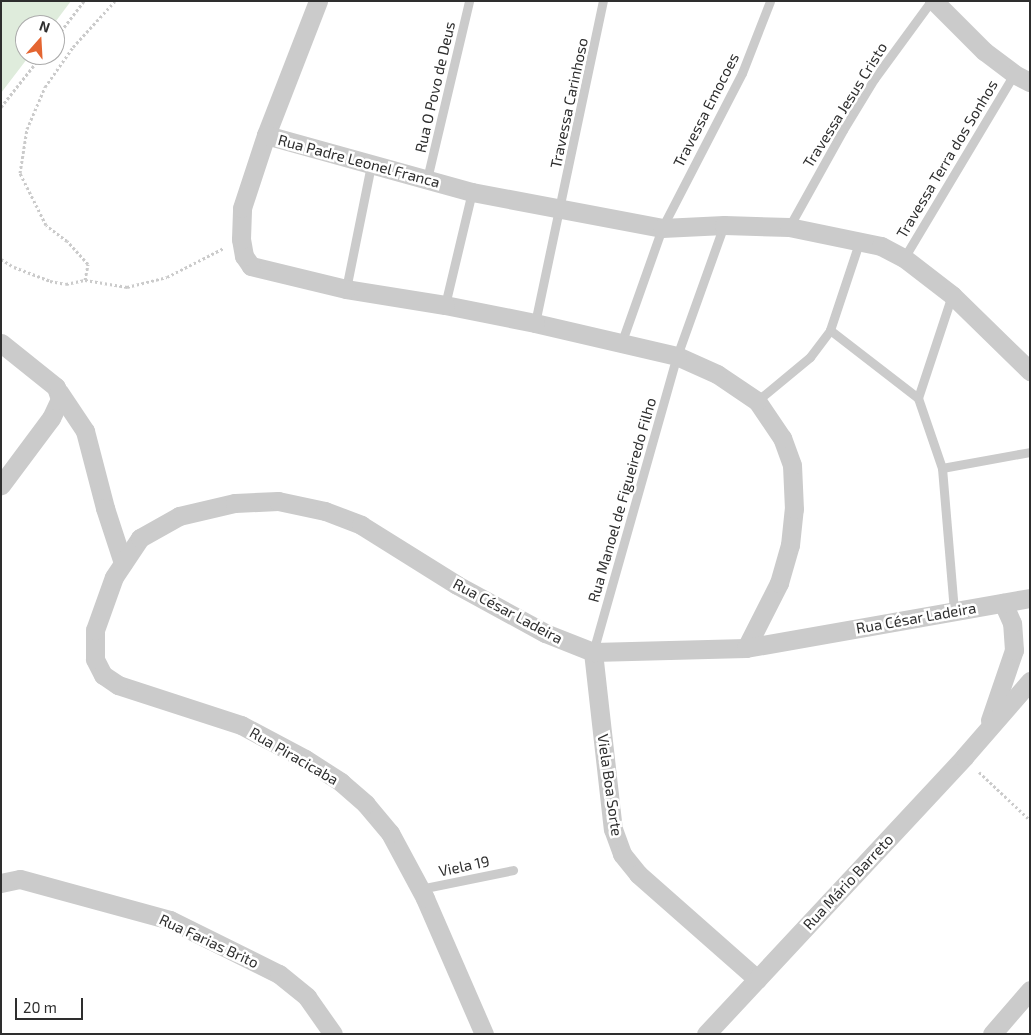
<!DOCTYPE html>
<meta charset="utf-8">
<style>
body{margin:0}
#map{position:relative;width:1031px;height:1035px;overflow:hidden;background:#fff;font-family:"Exo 2",sans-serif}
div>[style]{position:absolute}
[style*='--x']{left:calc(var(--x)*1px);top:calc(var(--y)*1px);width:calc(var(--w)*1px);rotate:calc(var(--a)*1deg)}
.green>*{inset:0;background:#dfecdc}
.path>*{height:3px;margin-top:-1.5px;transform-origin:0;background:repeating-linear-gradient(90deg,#cbcbcb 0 2.5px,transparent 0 5px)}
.service>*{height:9px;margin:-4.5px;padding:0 4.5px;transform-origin:4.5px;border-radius:4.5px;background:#cbcbcb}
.minor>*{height:19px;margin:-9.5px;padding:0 9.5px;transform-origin:9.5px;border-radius:9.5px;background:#cbcbcb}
span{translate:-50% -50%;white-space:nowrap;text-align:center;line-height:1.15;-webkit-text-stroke:5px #fff;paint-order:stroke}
.street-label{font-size:15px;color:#2e2e2e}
.frame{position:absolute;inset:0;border:2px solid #2e2e2e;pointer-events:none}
.north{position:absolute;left:15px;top:15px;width:50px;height:50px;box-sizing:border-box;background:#fff;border:1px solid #ababab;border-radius:50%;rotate:19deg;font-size:14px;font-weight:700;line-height:20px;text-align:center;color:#2e2e2e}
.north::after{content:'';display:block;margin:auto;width:18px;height:22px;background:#e46531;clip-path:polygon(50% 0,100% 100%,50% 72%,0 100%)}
.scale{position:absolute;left:15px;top:998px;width:68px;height:22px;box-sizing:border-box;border:2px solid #2e2e2e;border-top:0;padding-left:6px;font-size:15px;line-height:18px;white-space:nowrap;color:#2e2e2e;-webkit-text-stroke:4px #fff;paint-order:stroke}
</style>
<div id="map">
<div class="green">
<i style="clip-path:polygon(1px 1px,71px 1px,53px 25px,25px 25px,25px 55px,30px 55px,1px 93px)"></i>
</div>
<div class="path">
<i style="--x:55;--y:39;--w:48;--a:-52.7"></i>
<i style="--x:1;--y:107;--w:66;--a:-51.7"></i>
<i style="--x:1;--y:259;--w:15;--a:32"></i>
<i style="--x:14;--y:267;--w:39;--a:21"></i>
<i style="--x:50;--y:281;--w:16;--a:11"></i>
<i style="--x:66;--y:284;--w:19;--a:-12"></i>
<i style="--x:85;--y:280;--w:43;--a:9.5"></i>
<i style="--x:127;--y:287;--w:41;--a:-14"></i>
<i style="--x:167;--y:277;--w:64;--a:-27"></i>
<i style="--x:85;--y:280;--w:16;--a:-79"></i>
<i style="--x:88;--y:264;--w:31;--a:-132"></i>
<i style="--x:67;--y:241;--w:26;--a:-143"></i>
<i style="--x:46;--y:225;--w:58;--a:-116.6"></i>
<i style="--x:20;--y:173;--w:45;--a:-81"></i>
<i style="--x:27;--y:129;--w:46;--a:-66.8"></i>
<i style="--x:45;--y:87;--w:49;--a:-55"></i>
<i style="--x:73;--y:47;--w:62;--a:-47.6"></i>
<i style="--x:979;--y:772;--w:70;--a:43.3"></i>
</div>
<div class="service">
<i style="--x:427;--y:179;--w:183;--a:-76.7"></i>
<i style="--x:789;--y:227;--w:111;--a:-60.9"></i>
<i style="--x:843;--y:130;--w:60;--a:-58.7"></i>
<i style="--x:874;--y:79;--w:97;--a:-53.8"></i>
<i style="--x:904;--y:258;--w:214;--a:-59.1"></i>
<i style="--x:346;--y:289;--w:126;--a:-78.6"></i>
<i style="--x:952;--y:295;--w:108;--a:108.3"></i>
<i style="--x:918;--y:398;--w:74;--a:71.1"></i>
<i style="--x:942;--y:468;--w:144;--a:85.2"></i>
<i style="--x:445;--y:305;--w:116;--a:-76.6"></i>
<i style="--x:535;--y:323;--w:329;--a:-78.1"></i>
<i style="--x:830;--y:330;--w:111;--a:37.7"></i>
<i style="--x:621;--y:344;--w:123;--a:-70.5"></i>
<i style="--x:662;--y:228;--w:174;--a:-62.7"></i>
<i style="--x:742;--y:73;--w:77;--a:-68.7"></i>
<i style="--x:757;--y:401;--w:69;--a:-39.7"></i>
<i style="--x:810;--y:357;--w:34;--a:-53"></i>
<i style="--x:830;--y:330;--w:95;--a:-71.6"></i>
<i style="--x:942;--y:468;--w:89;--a:-10.3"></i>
<i style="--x:593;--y:652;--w:308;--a:-74.2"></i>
<i style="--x:677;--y:356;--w:139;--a:-70.3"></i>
<i style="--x:420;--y:889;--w:95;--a:-11.5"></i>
</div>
<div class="minor">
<i style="--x:934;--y:1;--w:71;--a:45"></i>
<i style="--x:984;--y:51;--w:38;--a:37"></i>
<i style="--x:1014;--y:74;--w:18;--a:27"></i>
<i style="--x:266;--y:135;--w:144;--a:-68.8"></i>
<i style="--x:1;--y:343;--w:70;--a:38.7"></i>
<i style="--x:56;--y:387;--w:13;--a:72"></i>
<i style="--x:60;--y:399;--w:21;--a:115"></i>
<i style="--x:51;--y:418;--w:84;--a:126.7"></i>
<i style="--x:59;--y:392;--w:47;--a:56.3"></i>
<i style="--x:85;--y:431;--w:80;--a:75.4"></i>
<i style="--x:105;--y:508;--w:58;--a:71.9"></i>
<i style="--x:746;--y:648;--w:73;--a:-63.1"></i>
<i style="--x:779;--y:583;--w:40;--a:-74"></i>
<i style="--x:790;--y:545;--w:36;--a:-84"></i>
<i style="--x:794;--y:509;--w:44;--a:-92.6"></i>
<i style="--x:792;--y:465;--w:29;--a:-110"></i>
<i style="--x:782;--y:438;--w:45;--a:-124"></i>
<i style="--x:757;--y:401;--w:48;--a:-146"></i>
<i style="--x:717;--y:374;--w:44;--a:-155.8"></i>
<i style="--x:677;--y:356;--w:146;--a:-166.9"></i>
<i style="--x:535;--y:323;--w:92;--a:-168.7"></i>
<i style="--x:445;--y:305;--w:100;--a:-170.8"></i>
<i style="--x:346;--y:289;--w:98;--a:-166.4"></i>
<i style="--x:251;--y:266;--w:12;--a:-125"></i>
<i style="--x:244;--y:256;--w:17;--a:-100"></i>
<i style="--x:241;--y:239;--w:31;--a:-88"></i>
<i style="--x:242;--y:208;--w:77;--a:-71.8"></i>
<i style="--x:266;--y:135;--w:214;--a:15.5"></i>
<i style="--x:472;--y:192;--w:193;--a:10.7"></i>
<i style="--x:662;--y:228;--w:62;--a:-2.8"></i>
<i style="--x:724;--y:225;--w:65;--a:1.8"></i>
<i style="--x:789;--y:227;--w:94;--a:11.7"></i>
<i style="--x:881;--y:246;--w:26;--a:28"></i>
<i style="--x:904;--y:258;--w:61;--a:37.6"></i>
<i style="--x:952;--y:295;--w:109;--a:44.3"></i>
<i style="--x:593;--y:652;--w:178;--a:83.6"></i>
<i style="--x:613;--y:829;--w:27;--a:70"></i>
<i style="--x:622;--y:854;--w:26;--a:51"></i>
<i style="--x:638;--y:874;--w:159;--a:41.4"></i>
<i style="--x:990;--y:720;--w:74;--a:-71.1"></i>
<i style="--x:1014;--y:650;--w:27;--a:-94"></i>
<i style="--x:1012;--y:623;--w:22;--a:-114"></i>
<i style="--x:1;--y:883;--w:19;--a:-12"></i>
<i style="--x:20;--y:879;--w:156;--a:15.3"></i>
<i style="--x:170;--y:920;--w:122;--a:26.4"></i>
<i style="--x:279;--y:974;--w:36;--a:39"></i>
<i style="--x:307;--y:997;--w:45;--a:54.9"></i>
<i style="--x:484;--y:1034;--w:148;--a:-113.5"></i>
<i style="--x:425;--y:898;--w:74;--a:-118.3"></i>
<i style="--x:390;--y:833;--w:38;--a:-130"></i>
<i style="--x:366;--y:804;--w:33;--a:-139"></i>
<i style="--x:341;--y:782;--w:43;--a:-147.4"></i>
<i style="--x:305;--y:759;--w:72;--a:-152"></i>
<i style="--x:241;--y:725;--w:129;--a:-162"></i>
<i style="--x:118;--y:685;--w:18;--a:-146"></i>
<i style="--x:103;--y:675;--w:18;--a:-117"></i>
<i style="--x:95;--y:659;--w:29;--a:-90"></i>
<i style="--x:95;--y:630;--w:56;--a:-70.3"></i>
<i style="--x:114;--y:577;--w:47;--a:-56.3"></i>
<i style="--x:140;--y:538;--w:45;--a:-29.4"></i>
<i style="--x:179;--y:516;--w:57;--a:-13.1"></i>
<i style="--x:235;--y:503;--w:43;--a:-2.7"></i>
<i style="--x:278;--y:501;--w:48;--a:12"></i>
<i style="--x:325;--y:511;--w:39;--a:21"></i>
<i style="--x:361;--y:525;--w:113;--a:32"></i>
<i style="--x:457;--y:585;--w:100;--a:28.6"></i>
<i style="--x:545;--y:633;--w:52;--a:21.6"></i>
<i style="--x:593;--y:652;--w:153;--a:-1.5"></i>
<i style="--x:746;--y:648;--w:288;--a:-10"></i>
<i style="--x:706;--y:1034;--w:379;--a:-47"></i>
<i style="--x:964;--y:757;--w:101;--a:-49"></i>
<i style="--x:992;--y:1034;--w:58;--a:-49.2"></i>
</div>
<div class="street-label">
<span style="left:435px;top:87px;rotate:-77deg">Rua O Povo de Deus</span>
<span style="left:569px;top:103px;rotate:-78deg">Travessa Carinhoso</span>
<span style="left:845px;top:105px;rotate:-58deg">Travessa Jesus Cristo</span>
<span style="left:706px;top:110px;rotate:-63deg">Travessa Emocoes</span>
<span style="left:947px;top:159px;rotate:-59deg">Travessa Terra dos Sonhos</span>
<span style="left:359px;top:161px;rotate:15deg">Rua Padre Leonel Franca</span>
<span style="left:622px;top:500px;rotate:-74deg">Rua Manoel de Figueiredo Filho</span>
<span style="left:508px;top:611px;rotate:28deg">Rua César Ladeira</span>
<span style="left:916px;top:618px;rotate:-10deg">Rua César Ladeira</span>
<span style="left:294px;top:756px;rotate:30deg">Rua Piracicaba</span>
<span style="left:610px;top:785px;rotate:82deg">Viela Boa Sorte</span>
<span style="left:464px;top:866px;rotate:-12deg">Viela 19</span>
<span style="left:848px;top:882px;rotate:-47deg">Rua Mário Barreto</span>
<span style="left:209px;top:941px;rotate:25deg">Rua Farias Brito</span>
</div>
<div class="frame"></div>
<div class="north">N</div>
<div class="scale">20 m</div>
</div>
